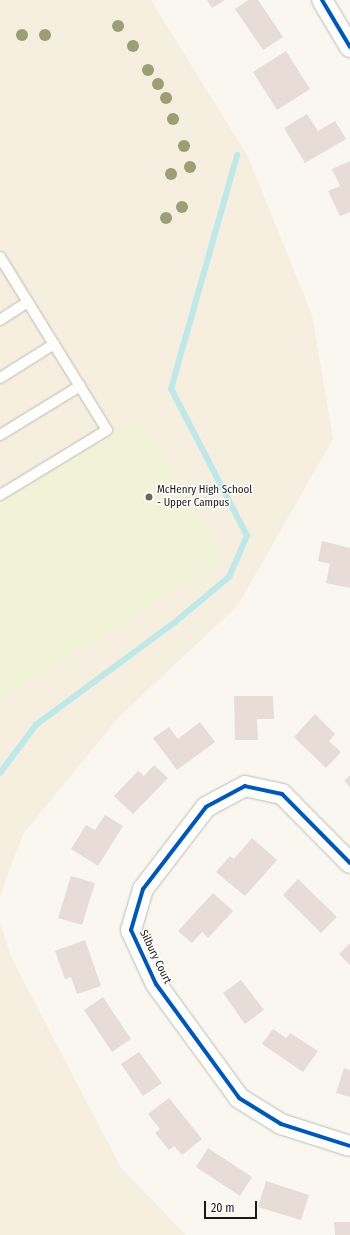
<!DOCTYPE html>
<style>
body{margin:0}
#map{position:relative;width:350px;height:1235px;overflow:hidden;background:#faf7f0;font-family:"Fira Sans Condensed",sans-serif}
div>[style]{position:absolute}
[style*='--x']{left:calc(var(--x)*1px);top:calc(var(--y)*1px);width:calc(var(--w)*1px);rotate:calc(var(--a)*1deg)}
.education>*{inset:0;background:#f6eedf}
.green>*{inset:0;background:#f0f3d8}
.stream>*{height:5.5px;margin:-2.75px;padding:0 2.75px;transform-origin:2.75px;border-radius:2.75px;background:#bee8e9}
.building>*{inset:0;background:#e7dcd6}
.roads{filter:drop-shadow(0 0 1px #bdbbb6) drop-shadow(0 0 1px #bdbbb6)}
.lane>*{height:10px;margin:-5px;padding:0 5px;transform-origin:5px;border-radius:5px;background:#fefefd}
.street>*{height:20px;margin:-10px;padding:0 10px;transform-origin:10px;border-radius:10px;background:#fefefd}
.cycleway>*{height:4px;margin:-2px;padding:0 2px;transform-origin:2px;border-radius:2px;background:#0057b8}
.trees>*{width:12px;height:12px;margin:-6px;border-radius:50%;background:#9c9e73}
.dots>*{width:11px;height:11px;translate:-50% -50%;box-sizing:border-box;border:2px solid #fff;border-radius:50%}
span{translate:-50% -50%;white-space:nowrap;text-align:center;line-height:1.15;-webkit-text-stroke:3px #fff;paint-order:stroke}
.poi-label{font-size:11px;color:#1b1915}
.left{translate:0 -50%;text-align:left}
.street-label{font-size:11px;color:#1b1915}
.scale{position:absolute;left:204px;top:1201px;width:53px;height:18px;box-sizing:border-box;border:2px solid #1b1915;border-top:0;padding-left:5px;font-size:12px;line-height:14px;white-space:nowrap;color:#1b1915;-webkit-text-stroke:3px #fff;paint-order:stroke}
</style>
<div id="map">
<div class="education">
<i style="clip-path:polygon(0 0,151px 0,248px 157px,312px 315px,333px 439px,238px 605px,118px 718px,23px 834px,0 896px)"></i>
<i style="clip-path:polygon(0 922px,11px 957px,121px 1168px,186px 1235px,0 1235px)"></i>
</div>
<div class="green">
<i style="clip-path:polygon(139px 418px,224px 560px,0 699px,0 500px)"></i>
</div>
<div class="stream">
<i style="--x:0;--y:773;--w:60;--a:-53.1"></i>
<i style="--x:36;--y:725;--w:172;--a:-36.5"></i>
<i style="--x:174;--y:623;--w:72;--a:-39.9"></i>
<i style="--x:229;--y:577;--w:45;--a:-66.3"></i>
<i style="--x:247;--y:536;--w:165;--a:-117.3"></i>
<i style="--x:171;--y:389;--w:243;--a:-74.2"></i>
</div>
<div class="building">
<i style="clip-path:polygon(207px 0,225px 0,212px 8px)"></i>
<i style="clip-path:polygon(248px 0,258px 0,283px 37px,263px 50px,235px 9px)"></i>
<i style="clip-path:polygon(286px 51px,310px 89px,277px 110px,253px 72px)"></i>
<i style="clip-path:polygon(307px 114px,318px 131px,335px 121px,346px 139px,305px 163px,284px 128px)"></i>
<i style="clip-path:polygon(350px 161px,350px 212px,340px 216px,328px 191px,340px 186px,332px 169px)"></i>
<i style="clip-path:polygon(322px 541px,350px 548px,350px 588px,326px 583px,330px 564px,318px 561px)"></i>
<i style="clip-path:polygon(234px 696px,273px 696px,274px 719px,257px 719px,258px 740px,235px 740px)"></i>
<i style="clip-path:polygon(315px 714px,335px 734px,329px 741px,341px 752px,326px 768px,294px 737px)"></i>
<i style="clip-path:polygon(200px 722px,215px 742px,177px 770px,153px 738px,169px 727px,178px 739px)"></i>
<i style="clip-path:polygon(154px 765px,168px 778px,133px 814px,114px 796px,138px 771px,144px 776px)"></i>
<i style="clip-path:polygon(350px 775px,350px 787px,344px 781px)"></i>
<i style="clip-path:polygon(105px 815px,123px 826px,98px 866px,71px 849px,86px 825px,95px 830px)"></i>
<i style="clip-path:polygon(252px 838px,277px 860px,245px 896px,216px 872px,230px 856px,234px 859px)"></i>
<i style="clip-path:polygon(71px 876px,95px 883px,82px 925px,58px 918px)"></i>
<i style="clip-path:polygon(298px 879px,337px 917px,321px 933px,283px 895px)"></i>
<i style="clip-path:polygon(213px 893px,233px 911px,208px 938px,202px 932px,192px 943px,178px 931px)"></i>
<i style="clip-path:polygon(85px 940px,101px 986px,77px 994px,71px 977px,65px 979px,55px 951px)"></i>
<i style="clip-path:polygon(350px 943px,350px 965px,339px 954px)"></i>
<i style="clip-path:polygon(241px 980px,264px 1010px,245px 1024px,223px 993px)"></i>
<i style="clip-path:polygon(103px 997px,131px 1039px,112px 1052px,84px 1010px)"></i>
<i style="clip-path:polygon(273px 1029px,286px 1038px,290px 1033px,318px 1051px,303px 1072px,262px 1044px)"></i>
<i style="clip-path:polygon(139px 1052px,162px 1083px,143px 1096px,121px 1064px)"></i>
<i style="clip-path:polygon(344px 1068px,350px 1070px,350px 1097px,336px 1093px)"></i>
<i style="clip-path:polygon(169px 1098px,202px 1139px,182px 1155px,174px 1146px,169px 1150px,155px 1133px,160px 1129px,148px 1114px)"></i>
<i style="clip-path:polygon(208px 1148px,252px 1177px,240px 1196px,196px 1167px)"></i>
<i style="clip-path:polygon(266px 1181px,309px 1195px,301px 1220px,258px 1207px)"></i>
<i style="clip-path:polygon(334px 1222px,350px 1222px,350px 1235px,335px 1235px)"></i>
</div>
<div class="roads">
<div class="lane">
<i style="--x:0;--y:257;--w:203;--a:58.3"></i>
<i style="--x:107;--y:430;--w:125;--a:148.7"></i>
<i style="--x:0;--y:320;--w:33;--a:-33"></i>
<i style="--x:0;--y:378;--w:64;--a:-32.2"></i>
<i style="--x:0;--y:435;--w:94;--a:-31.5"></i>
</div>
<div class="street">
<i style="--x:322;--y:0;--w:55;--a:59.2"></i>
<i style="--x:350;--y:863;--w:97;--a:-134.6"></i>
<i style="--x:282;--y:794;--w:38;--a:-168"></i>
<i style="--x:245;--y:786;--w:44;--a:151.7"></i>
<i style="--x:206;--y:807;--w:103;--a:127.5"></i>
<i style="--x:143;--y:889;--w:43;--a:106.3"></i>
<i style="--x:131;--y:930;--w:60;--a:65.2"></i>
<i style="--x:156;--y:984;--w:141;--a:53.9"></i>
<i style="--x:239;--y:1098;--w:49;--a:31.8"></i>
<i style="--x:281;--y:1124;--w:72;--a:17.7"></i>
</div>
</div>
<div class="cycleway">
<i style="--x:322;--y:0;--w:55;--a:59.2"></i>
<i style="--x:350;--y:863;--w:97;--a:-134.6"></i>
<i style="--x:282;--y:794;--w:38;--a:-168"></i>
<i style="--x:245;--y:786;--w:44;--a:151.7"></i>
<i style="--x:206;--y:807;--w:103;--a:127.5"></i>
<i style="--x:143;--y:889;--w:43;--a:106.3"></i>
<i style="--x:131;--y:930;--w:60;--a:65.2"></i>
<i style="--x:156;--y:984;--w:141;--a:53.9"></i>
<i style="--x:239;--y:1098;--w:49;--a:31.8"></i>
<i style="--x:281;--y:1124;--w:72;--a:17.7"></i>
</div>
<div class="trees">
<i style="left:118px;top:26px"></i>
<i style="left:22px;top:35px"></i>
<i style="left:45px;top:35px"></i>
<i style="left:133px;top:46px"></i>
<i style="left:148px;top:70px"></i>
<i style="left:158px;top:84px"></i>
<i style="left:166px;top:98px"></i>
<i style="left:173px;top:119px"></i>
<i style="left:184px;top:146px"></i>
<i style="left:190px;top:167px"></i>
<i style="left:171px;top:174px"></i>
<i style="left:182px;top:207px"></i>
<i style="left:166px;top:218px"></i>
</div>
<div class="dots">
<i style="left:149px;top:497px;background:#696762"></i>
</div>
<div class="poi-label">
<span class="left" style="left:157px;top:497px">McHenry High School<br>- Upper Campus</span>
</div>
<div class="street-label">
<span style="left:155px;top:957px;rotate:64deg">Silbury Court</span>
</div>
<div class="scale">20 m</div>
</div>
